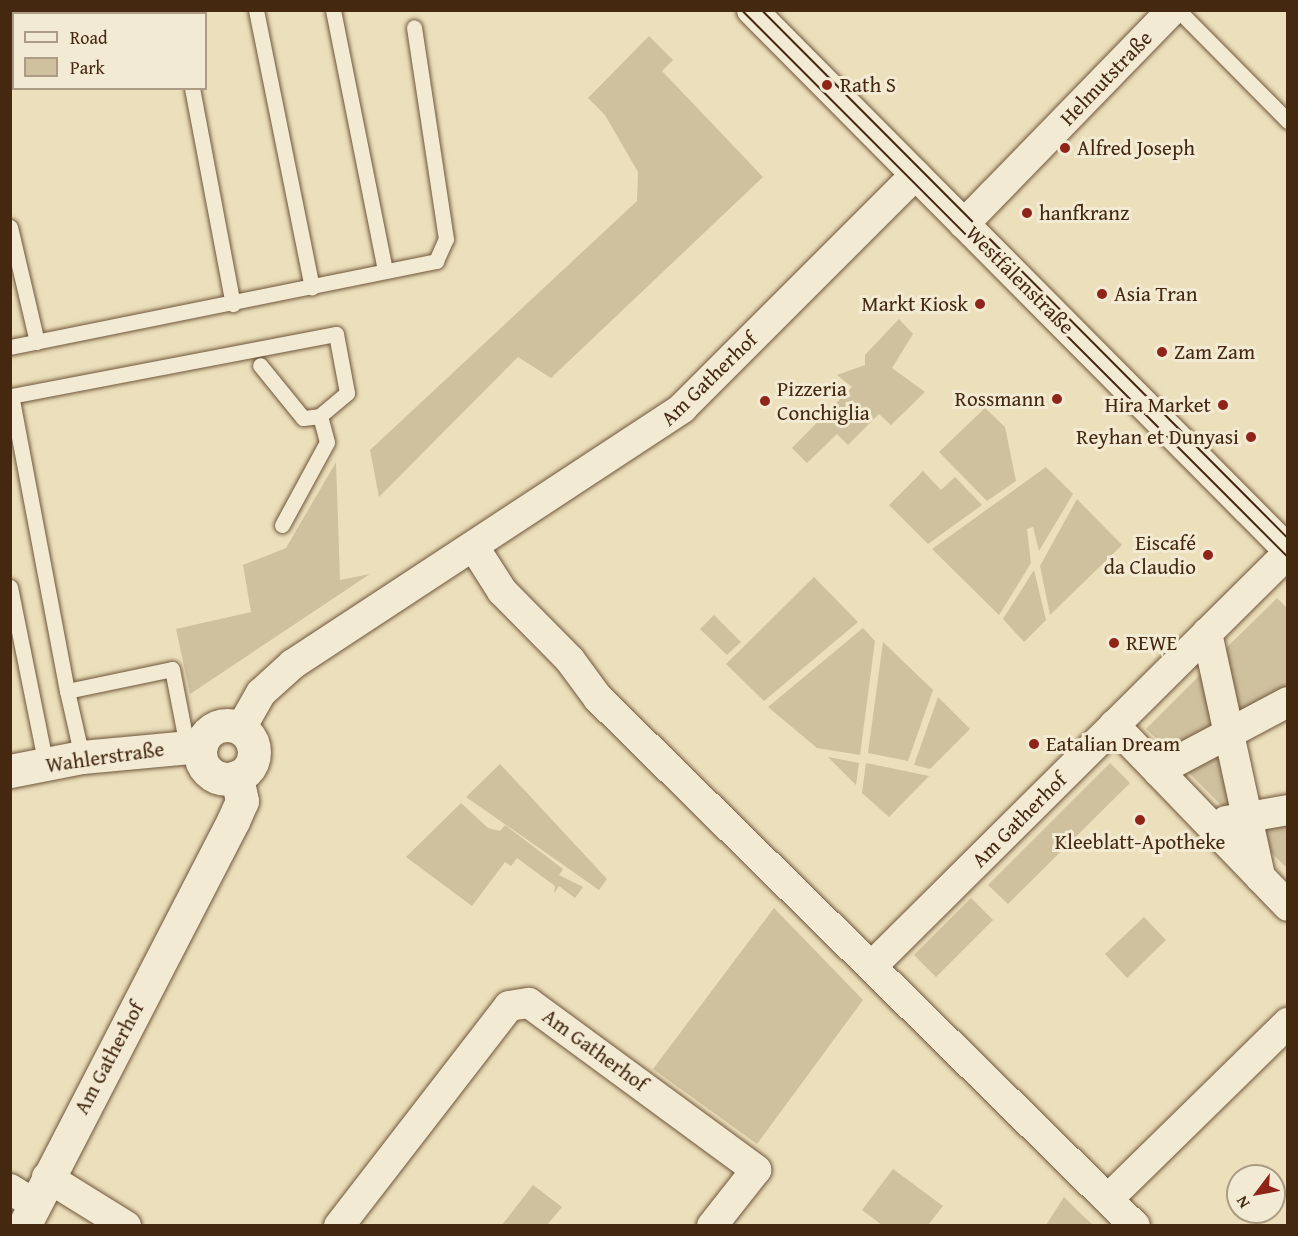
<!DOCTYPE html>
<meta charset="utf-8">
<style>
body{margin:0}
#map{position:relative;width:1298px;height:1236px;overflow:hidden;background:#ecdfbb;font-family:"Gentium Book Plus",serif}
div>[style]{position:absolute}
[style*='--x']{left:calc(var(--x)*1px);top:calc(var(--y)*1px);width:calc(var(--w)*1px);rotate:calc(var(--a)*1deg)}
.green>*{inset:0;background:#cfc09e}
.roads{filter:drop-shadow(0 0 2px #6e563b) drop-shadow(0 0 2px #6e563b)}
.lane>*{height:15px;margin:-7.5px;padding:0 7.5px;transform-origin:7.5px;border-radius:7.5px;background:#f3ead3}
.street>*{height:30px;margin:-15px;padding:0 15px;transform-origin:15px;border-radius:15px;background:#f3ead3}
.secondary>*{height:33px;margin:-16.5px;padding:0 16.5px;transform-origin:16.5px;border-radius:16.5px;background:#f3ead3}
.secondary>.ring{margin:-16.5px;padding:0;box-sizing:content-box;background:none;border:33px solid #f3ead3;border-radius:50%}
.tram>*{height:1.5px;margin:-0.75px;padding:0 0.75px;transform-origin:0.75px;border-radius:0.75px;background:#442810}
.dots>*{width:16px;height:16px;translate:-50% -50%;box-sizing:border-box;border:3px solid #f3ead3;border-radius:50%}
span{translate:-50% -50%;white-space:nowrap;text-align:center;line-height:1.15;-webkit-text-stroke:6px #f3ead3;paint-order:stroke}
.street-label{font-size:21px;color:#442810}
.poi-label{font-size:21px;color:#442810}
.left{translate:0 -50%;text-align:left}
.right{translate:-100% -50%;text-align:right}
.frame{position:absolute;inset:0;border:12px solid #442810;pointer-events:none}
.legend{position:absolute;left:12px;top:12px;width:195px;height:78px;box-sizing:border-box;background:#f3ead3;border:2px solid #ad9c85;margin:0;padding:8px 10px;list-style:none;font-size:18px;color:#442810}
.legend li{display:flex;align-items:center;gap:12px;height:30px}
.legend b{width:30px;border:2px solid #ad9c85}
.north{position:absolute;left:1226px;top:1164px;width:60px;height:60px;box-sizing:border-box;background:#f3ead3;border:2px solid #ad9c85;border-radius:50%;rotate:238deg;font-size:16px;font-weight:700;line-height:24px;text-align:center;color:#442810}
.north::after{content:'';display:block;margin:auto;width:21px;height:27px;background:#8f2418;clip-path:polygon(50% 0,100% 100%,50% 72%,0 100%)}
</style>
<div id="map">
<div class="green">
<i style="clip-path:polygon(649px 36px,673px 60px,662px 71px,763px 177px,551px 378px,518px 357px,379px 497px,370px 450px,637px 201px,638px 172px,605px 115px,588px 98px)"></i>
<i style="clip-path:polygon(899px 319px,913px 334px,892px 368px,925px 392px,891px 425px,879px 414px,848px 445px,837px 434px,807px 463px,792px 448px,852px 387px,837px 375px,865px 365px,865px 355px)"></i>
<i style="clip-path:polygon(985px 408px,1005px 427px,1016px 481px,987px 501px,939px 452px)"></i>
<i style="clip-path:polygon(336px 462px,340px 580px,370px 574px,190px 694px,176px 629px,251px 612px,243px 565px,286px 548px)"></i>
<i style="clip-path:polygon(1046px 467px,1073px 494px,1039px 551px,1033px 527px,1027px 529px,1031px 563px,999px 615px,932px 549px)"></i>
<i style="clip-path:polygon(923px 471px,941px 490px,955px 477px,982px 505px,928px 544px,889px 505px)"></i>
<i style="clip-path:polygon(1077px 499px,1122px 545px,1050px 615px,1040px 566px)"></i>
<i style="clip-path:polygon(1034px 570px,1046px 620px,1024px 642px,1003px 619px)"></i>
<i style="clip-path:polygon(814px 577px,858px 622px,764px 701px,726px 664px)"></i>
<i style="clip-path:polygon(1277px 598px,1287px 608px,1287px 694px,1235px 723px,1220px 654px)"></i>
<i style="clip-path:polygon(714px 615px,741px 642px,727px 655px,700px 629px)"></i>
<i style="clip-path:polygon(863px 628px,875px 641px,860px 755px,817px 748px,768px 707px)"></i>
<i style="clip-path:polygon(883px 642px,933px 690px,908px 761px,868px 753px)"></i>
<i style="clip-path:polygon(1209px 666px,1223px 729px,1172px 754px,1146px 729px)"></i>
<i style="clip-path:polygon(938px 697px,970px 729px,930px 769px,914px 765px)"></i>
<i style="clip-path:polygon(1226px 742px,1241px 809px,1228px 812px,1182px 766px)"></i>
<i style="clip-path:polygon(828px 757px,859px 763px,856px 785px)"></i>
<i style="clip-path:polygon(866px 763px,929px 776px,889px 817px,862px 793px)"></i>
<i style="clip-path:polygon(1110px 763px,1130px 783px,1008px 904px,988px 885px)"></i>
<i style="clip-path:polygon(500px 764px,607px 879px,599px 890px,466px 797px)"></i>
<i style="clip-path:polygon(461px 803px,488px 828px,500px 831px,505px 825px,563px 869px,559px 875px,583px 887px,575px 898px,559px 886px,554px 893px,555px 886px,517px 858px,511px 866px,505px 862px,472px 906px,406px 857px)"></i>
<i style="clip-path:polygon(1287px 815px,1287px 868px,1264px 846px,1257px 822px)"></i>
<i style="clip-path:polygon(971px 898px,993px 920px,936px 977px,914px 955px)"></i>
<i style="clip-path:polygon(774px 908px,863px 1000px,757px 1144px,653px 1069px)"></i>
<i style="clip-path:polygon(1144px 917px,1166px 940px,1127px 978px,1105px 954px)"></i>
<i style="clip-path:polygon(893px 1169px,943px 1206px,928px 1225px,882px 1225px,862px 1210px)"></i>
<i style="clip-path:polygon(533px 1185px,562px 1207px,547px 1225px,502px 1225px)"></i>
<i style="clip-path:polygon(1064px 1197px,1079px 1212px,1093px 1225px,1046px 1225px)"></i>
</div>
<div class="roads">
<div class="lane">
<i style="--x:177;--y:10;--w:4;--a:90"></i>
<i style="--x:256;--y:10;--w:283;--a:78.6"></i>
<i style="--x:333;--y:10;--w:266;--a:78.7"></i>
<i style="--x:1178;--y:10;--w:156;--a:45.3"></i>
<i style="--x:58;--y:14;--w:14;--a:-17"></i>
<i style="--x:10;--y:25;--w:4;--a:-14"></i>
<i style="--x:192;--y:88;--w:220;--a:79.3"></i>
<i style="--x:10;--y:227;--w:118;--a:76.8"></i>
<i style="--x:10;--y:347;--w:435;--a:-11.4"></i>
<i style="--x:436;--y:261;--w:24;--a:-66"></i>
<i style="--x:446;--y:239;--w:214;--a:-98.6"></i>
<i style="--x:282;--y:525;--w:94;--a:-61.5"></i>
<i style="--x:327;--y:442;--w:27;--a:-105"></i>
<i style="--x:10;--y:587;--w:182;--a:78.6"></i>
<i style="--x:67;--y:691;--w:300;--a:-100.7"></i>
<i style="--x:11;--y:396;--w:331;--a:-10.8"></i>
<i style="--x:336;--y:334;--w:60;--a:79.4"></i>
<i style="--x:347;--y:393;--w:35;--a:140"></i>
<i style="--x:320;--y:416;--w:17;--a:173"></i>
<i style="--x:303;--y:418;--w:68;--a:-129.1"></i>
<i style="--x:82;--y:757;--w:68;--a:-102.8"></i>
<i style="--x:67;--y:691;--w:107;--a:-11.8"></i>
<i style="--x:172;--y:669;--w:78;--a:79"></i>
</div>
<div class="street">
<i style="--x:752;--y:10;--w:761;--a:45.21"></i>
<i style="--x:964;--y:224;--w:298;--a:-45.8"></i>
<i style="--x:474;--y:547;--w:52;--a:57.5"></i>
<i style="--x:502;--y:591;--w:97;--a:45.4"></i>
<i style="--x:570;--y:660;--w:47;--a:53.6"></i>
<i style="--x:598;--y:698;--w:753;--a:44.52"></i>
<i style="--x:1207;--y:633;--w:250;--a:77.7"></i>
<i style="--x:1114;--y:725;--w:251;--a:46.1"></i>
<i style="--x:241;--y:728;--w:40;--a:-60.3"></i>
<i style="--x:261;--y:693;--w:43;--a:-42.2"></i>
<i style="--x:293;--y:664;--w:466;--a:-33.3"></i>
<i style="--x:682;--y:408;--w:330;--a:-45"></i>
<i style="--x:1158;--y:771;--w:147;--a:-28"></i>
<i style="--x:1226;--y:821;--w:63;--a:-10.1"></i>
<i style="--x:872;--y:966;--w:586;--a:-44.79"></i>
<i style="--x:47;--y:1177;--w:93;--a:31.8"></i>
<i style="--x:10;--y:1189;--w:28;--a:32"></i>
<i style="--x:1108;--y:1199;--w:252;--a:-44.4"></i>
<i style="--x:339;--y:1226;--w:278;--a:-52.3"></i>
<i style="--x:509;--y:1006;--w:20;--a:-9"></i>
<i style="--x:529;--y:1003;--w:282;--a:36.3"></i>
<i style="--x:756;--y:1170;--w:71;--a:128.2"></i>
</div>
<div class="secondary">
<i class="ring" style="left:200px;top:725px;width:21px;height:21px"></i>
<i style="--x:10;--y:771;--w:73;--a:-11"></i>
<i style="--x:82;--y:757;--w:119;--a:-5.3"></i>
<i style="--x:24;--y:1226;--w:456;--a:-62.7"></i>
<i style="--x:233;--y:821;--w:22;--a:-66"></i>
<i style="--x:242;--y:801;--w:25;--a:-102"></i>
</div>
</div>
<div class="tram">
<i style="--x:742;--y:10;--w:773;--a:45.05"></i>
<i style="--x:762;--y:10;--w:745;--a:45.11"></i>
</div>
<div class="dots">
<i style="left:827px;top:85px;background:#8f2418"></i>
<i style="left:1065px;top:148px;background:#8f2418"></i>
<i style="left:1027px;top:213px;background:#8f2418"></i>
<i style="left:1102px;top:294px;background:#8f2418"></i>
<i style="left:980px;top:304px;background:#8f2418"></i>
<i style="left:1162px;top:352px;background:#8f2418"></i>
<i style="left:1057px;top:399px;background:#8f2418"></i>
<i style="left:765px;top:401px;background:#8f2418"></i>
<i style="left:1223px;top:405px;background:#8f2418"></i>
<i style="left:1251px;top:437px;background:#8f2418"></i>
<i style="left:1208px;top:555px;background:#8f2418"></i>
<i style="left:1114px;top:643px;background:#8f2418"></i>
<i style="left:1034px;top:744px;background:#8f2418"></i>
<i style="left:1140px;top:820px;background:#8f2418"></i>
</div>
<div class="street-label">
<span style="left:1106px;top:78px;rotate:-46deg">Helmutstraße</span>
<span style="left:1020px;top:280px;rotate:45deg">Westfalenstraße</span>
<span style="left:709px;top:379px;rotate:-44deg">Am Gatherhof</span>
<span style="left:105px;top:757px;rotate:-8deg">Wahlerstraße</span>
<span style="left:1019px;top:820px;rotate:-45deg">Am Gatherhof</span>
<span style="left:595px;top:1050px;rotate:36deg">Am Gatherhof</span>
<span style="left:109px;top:1058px;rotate:-62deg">Am Gatherhof</span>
</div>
<div class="poi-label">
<span class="left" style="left:840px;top:85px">Rath S</span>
<span class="left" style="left:1077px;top:148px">Alfred Joseph</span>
<span class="left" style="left:1039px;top:213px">hanfkranz</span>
<span class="left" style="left:1114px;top:294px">Asia Tran</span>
<span class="right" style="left:968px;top:304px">Markt Kiosk</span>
<span class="left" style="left:1174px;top:352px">Zam Zam</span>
<span class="left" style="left:777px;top:401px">Pizzeria<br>Conchiglia</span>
<span class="right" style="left:1045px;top:399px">Rossmann</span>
<span class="right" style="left:1211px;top:405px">Hira Market</span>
<span class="right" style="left:1239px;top:437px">Reyhan et Dunyasi</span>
<span class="right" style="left:1196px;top:555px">Eiscafé<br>da Claudio</span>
<span class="left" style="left:1126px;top:643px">REWE</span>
<span class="left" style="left:1046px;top:744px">Eatalian Dream</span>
<span style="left:1140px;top:842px">Kleeblatt-Apotheke</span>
</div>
<div class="frame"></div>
<ul class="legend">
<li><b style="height:8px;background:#f3ead3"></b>Road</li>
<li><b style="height:16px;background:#cfc09e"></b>Park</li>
</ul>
<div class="north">N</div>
</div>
